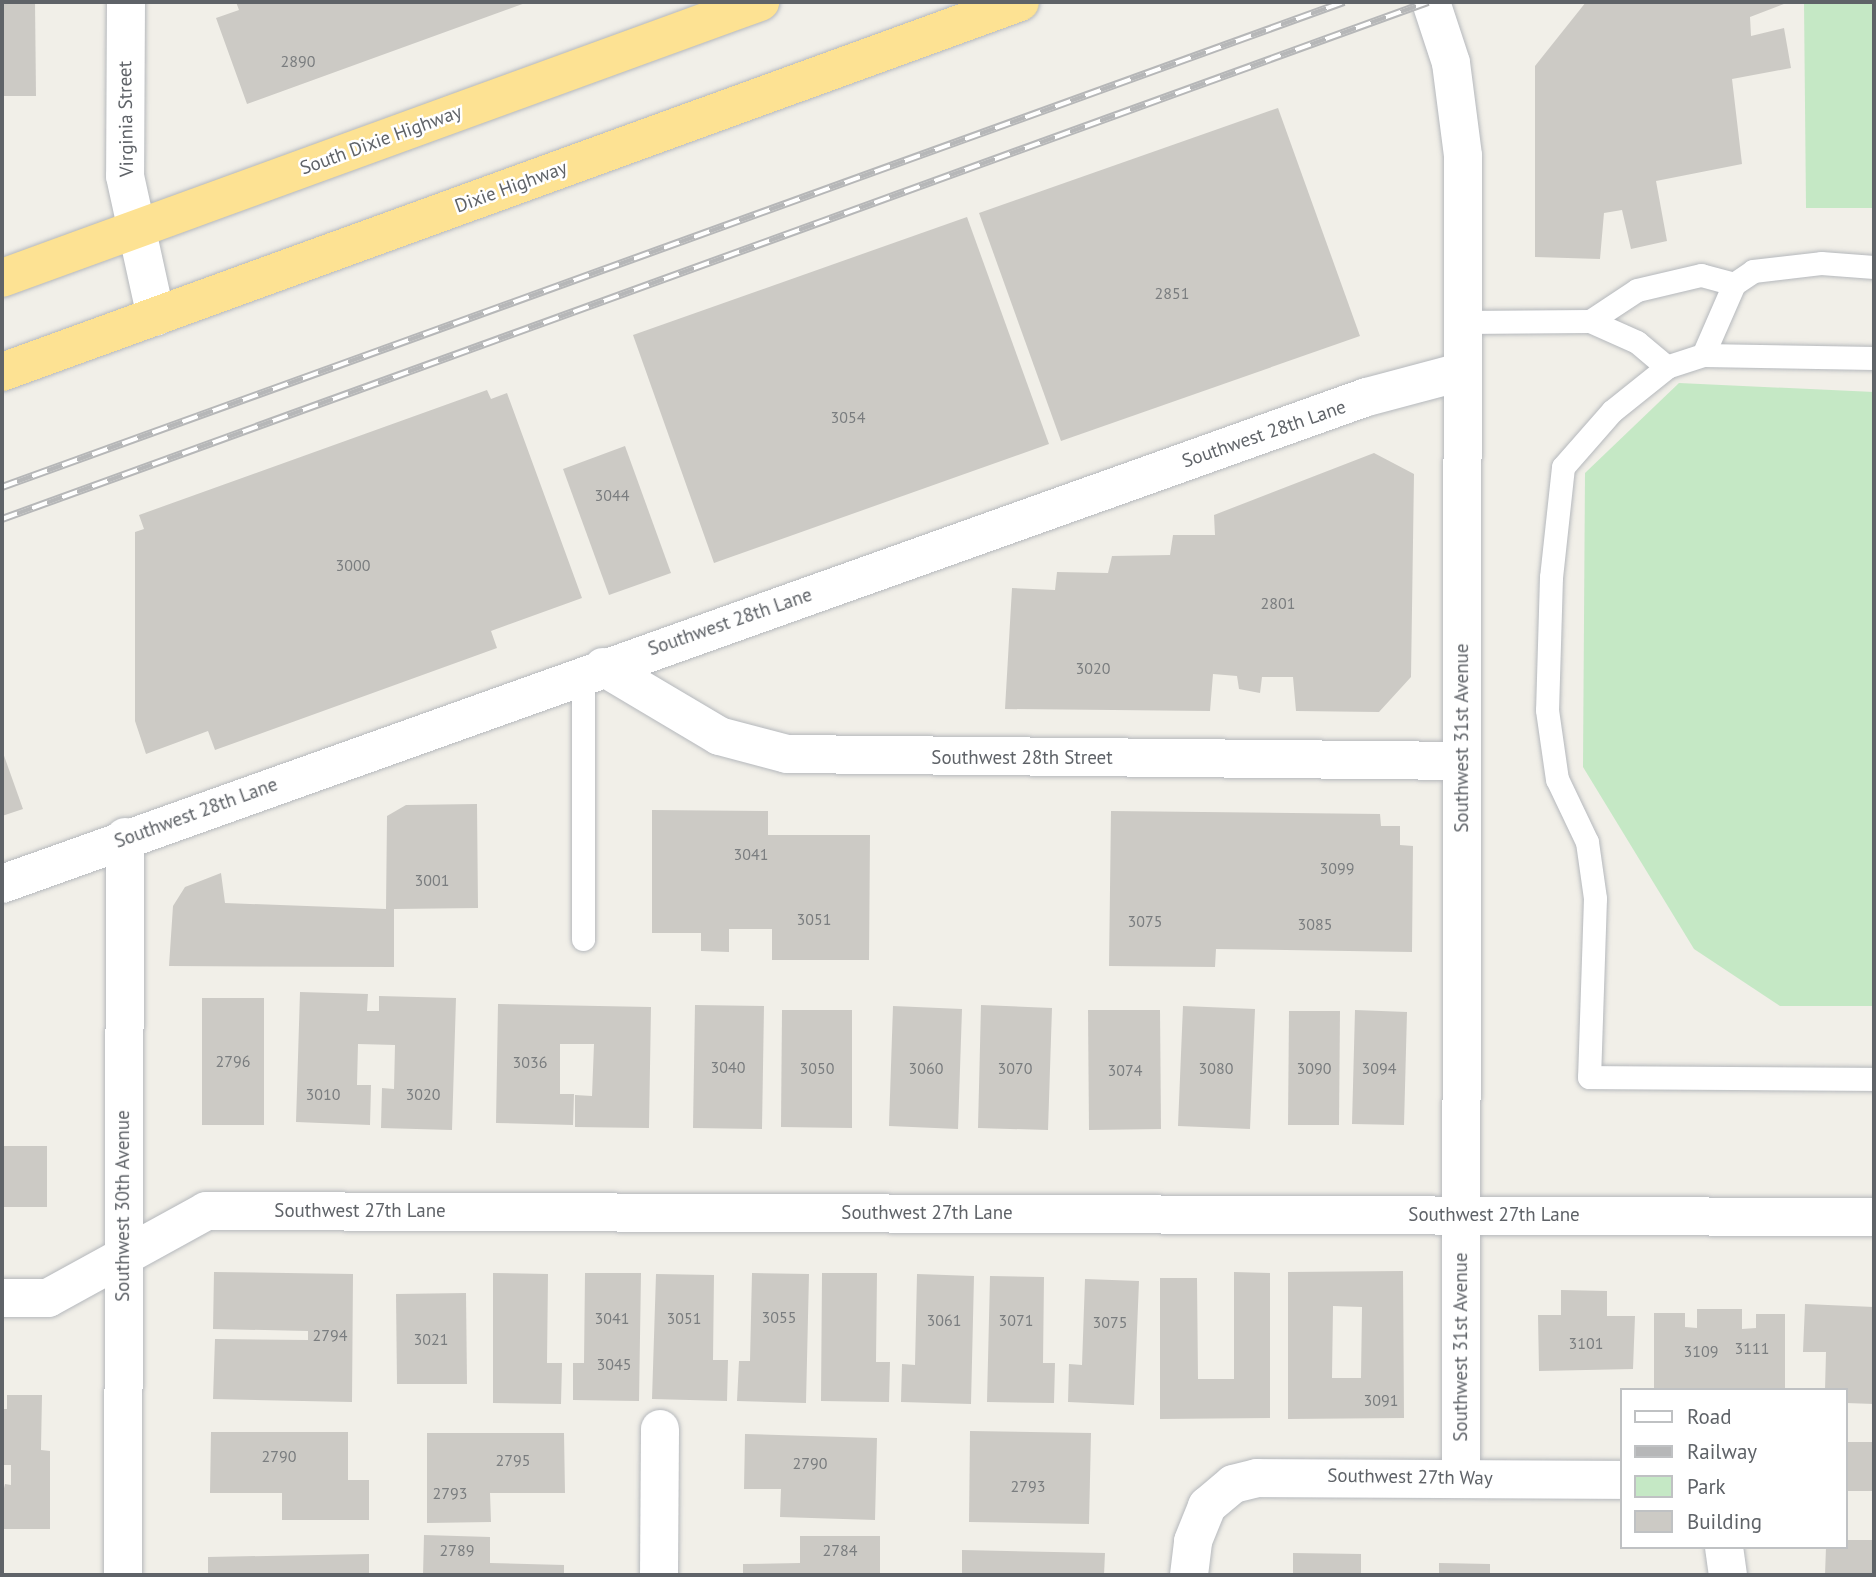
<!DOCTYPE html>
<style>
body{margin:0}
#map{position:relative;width:1876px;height:1577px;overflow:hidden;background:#f1efe8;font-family:"PT Sans",sans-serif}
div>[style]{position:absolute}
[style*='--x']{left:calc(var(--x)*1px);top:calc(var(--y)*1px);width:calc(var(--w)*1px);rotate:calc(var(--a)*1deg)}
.green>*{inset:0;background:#c5e8c5}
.building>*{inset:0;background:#cccac5}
.roads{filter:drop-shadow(0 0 2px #b5b8bc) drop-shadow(0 0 2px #b5b8bc)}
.lane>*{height:23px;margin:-11.5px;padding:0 11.5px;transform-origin:11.5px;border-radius:11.5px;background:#fff}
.street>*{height:38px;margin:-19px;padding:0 19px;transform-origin:19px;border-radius:19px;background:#fff}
.highway>*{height:38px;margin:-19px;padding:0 19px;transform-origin:19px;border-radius:19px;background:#fde293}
.rail>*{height:8px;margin-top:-4px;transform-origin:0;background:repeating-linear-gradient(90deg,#fff 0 16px,#b6b7b8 0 32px);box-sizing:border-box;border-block:2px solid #b6b7b8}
span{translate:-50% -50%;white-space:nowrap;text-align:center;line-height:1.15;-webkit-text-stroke:5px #fff;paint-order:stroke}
.number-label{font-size:16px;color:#7a7d7f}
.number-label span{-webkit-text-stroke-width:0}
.street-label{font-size:19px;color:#5f6368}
.frame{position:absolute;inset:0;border:4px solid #5f6368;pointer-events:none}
.legend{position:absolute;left:1620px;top:1388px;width:228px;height:161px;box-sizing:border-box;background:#fff;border:2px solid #bfc1c3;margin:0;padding:9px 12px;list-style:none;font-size:21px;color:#5f6368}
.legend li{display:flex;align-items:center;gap:14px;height:35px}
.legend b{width:35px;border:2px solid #bfc1c3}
</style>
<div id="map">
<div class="green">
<i style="clip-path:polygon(1804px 2px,1874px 2px,1874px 208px,1806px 208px)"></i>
<i style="clip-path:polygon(1679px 383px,1874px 392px,1874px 1006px,1780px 1006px,1694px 949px,1583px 767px,1585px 473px)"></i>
</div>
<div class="building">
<i style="clip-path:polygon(2px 2px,35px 2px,36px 96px,2px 96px)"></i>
<i style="clip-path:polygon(236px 2px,528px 2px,247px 104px,216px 18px,239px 10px)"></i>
<i style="clip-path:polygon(1586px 2px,1789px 2px,1750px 17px,1751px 36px,1784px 28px,1791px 68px,1732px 79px,1742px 164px,1656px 181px,1667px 241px,1631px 249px,1622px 210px,1604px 213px,1600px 259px,1535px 257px,1535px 66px)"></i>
<i style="clip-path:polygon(1278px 108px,1360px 336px,1061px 441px,979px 213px)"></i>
<i style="clip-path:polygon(967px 217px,1049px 444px,714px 563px,633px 335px)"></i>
<i style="clip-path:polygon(487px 390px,491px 399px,507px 393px,582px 598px,491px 631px,497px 648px,215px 750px,208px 731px,146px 754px,135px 721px,135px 532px,144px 529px,139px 515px)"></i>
<i style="clip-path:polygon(625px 446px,671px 573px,609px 595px,563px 469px)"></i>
<i style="clip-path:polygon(1374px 453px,1414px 474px,1411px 677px,1379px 712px,1296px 711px,1293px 677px,1262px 677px,1260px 693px,1239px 689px,1237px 676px,1213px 674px,1210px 711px,1005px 709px,1012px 588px,1055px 590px,1057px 572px,1108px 573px,1112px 556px,1170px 555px,1173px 535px,1215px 535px,1214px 515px)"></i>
<i style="clip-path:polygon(2px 750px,23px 809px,2px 816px)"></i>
<i style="clip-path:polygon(477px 804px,478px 908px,394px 909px,394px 967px,169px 966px,173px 906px,185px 887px,221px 873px,225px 903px,386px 909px,387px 816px,406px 805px)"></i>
<i style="clip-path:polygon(652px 810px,768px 811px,768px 835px,870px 835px,869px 960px,772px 960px,772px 929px,729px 929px,729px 952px,701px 951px,701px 933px,652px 933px)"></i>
<i style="clip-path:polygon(1111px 811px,1380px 814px,1381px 826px,1400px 826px,1400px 845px,1413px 846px,1412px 952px,1216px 949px,1215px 967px,1109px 966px)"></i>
<i style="clip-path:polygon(300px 992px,368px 994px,367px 1011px,379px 1011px,379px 996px,456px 998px,452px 1130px,381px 1128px,382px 1088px,394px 1089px,395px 1045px,358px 1044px,357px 1085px,371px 1085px,370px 1125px,296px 1122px)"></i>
<i style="clip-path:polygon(202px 998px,264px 998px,264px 1125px,202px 1125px)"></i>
<i style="clip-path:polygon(498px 1004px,651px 1007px,649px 1128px,575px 1127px,575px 1095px,592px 1096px,594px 1044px,560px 1044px,560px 1094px,574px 1094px,573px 1125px,496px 1123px)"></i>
<i style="clip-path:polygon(695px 1005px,764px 1006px,762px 1129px,693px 1128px)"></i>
<i style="clip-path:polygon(981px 1005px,1052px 1008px,1048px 1130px,978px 1128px)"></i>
<i style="clip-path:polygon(893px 1006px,962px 1009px,958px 1129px,889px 1126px)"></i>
<i style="clip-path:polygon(1183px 1006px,1255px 1009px,1250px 1129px,1178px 1126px)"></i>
<i style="clip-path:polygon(782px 1010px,852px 1010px,852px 1128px,781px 1127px)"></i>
<i style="clip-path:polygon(1088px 1010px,1160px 1010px,1161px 1129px,1089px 1130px)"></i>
<i style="clip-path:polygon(1355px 1010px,1407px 1012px,1404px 1125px,1352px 1124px)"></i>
<i style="clip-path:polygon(1289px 1011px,1340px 1011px,1339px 1125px,1288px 1125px)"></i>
<i style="clip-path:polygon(2px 1146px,47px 1146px,47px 1207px,2px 1207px)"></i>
<i style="clip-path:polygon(evenodd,1403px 1271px,1404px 1418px,1288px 1419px,1288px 1272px,1403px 1271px,1333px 1306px,1362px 1307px,1361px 1378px,1332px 1378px,1333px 1306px)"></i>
<i style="clip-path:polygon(214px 1272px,353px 1274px,352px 1402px,213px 1399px,215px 1339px,308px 1340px,308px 1331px,213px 1329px)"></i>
<i style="clip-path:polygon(1234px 1272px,1270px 1273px,1270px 1418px,1160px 1419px,1160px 1278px,1197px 1278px,1198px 1379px,1234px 1379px)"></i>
<i style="clip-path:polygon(493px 1273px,548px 1274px,547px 1363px,562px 1363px,561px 1404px,493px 1403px)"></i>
<i style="clip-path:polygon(585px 1273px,641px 1273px,639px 1401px,573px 1400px,573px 1363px,584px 1363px)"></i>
<i style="clip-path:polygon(752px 1273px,809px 1274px,806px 1403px,737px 1401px,739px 1361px,750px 1361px)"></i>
<i style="clip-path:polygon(822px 1273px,877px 1273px,876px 1362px,890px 1362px,889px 1402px,821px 1401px)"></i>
<i style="clip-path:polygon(656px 1274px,714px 1275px,713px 1360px,728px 1360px,727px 1401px,652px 1399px)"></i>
<i style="clip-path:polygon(917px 1274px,974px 1276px,971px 1404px,901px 1402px,902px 1364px,915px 1365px)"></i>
<i style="clip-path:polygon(990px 1276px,1044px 1277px,1043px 1363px,1055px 1363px,1054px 1403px,987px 1402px)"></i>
<i style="clip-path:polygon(1085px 1279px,1139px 1281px,1134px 1405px,1068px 1402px,1069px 1364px,1082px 1365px)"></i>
<i style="clip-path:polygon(1561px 1290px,1607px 1291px,1607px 1316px,1635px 1316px,1633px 1369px,1539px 1371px,1538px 1315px,1561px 1315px)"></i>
<i style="clip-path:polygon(466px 1293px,467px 1384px,397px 1384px,396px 1294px)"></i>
<i style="clip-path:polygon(1805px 1304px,1874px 1307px,1874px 1404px,1846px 1403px,1846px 1390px,1825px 1390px,1826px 1352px,1803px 1352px)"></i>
<i style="clip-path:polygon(1697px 1309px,1742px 1309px,1742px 1329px,1756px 1328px,1756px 1314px,1785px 1314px,1785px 1389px,1654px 1390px,1654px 1313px,1685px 1313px,1685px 1327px,1697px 1328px)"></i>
<i style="clip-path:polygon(7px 1395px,42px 1395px,41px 1450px,50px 1451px,50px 1529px,2px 1529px,2px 1497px,5px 1484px,11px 1485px,11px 1465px,2px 1465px,2px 1409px,7px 1409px)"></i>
<i style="clip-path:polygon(970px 1431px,1091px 1433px,1089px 1524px,969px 1522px)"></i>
<i style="clip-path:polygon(211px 1432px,348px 1432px,348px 1480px,369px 1480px,369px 1520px,282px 1520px,282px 1493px,210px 1493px)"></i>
<i style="clip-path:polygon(427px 1433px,564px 1433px,565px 1493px,490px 1493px,491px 1522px,427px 1523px)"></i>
<i style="clip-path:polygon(745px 1434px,877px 1438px,875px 1520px,780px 1517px,781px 1489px,744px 1489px)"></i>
<i style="clip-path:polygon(1846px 1442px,1874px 1442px,1874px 1491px,1846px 1491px)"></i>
<i style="clip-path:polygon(424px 1535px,490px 1537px,490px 1563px,564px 1565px,564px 1575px,423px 1575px)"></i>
<i style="clip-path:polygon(800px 1536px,880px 1536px,880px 1575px,743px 1575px,743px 1564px,800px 1563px)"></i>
<i style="clip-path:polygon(1846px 1540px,1874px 1540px,1874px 1575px,1825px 1575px,1826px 1547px,1846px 1547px)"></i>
<i style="clip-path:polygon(962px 1550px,1105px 1553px,1104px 1575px,962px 1575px)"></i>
<i style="clip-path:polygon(1293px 1553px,1361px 1554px,1361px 1575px,1293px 1575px)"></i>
<i style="clip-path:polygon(369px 1554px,369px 1575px,208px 1575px,208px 1557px)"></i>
<i style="clip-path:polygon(1439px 1563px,1490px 1564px,1490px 1575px,1439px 1575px)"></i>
</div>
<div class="roads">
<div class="lane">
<i style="--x:1590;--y:321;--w:56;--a:-33.4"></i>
<i style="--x:1637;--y:290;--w:66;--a:-13.2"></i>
<i style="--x:1701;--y:275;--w:34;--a:15"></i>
<i style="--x:1462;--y:322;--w:128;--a:-0.4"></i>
<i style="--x:1590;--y:321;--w:51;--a:24.1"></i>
<i style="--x:1637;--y:342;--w:39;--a:40"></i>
<i style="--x:1703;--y:355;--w:77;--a:-66.4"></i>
<i style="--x:1734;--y:284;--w:23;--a:-34"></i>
<i style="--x:1753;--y:271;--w:68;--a:-6.7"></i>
<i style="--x:1821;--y:263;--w:53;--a:4.3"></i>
<i style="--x:1874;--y:358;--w:171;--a:-179"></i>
<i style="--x:1703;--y:355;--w:38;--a:162"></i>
<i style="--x:1667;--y:367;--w:70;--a:141.3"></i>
<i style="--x:1612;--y:411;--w:74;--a:131.2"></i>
<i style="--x:1563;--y:467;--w:111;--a:96.2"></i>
<i style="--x:1551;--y:577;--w:133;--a:91.7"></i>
<i style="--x:1547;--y:710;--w:70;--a:81.8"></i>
<i style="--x:1557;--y:779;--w:70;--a:64.5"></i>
<i style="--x:1587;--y:842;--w:57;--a:81.9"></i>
<i style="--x:1595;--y:898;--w:179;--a:91.9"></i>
<i style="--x:1589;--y:1077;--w:285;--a:0.4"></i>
<i style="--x:583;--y:939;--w:265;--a:-90"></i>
</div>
<div class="street">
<i style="--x:126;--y:2;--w:174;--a:90.3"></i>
<i style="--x:125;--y:176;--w:144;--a:77.6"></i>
<i style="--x:1431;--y:2;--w:64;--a:71.8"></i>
<i style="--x:1451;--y:63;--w:94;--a:82.6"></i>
<i style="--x:1463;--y:156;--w:1322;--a:90.09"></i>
<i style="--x:603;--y:667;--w:135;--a:30.7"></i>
<i style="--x:719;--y:736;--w:70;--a:14.8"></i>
<i style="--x:787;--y:754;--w:675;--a:0.59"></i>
<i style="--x:2;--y:884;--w:1449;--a:-19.64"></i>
<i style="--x:1367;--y:397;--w:97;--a:-14.9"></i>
<i style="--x:2;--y:1298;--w:46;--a:0"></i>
<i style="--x:48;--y:1298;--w:180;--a:-28.8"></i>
<i style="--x:206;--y:1211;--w:1668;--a:0.21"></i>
<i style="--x:1724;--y:1547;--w:28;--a:82"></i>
<i style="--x:123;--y:1575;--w:738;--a:-89.84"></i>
<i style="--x:659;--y:1575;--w:146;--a:-89.6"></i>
<i style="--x:1189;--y:1575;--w:34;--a:-83"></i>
<i style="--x:1193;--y:1541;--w:38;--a:-68"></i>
<i style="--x:1207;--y:1506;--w:34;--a:-40"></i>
<i style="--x:1233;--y:1484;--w:25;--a:-14"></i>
<i style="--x:1257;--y:1478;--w:365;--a:0.3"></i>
</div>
<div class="highway">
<i style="--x:2;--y:278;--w:807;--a:-20.01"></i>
<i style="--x:2;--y:372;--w:1083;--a:-19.97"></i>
</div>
</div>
<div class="rail">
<i style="--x:2;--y:487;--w:1427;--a:-19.87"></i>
<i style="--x:2;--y:519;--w:1517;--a:-19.93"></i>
</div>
<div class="number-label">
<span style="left:298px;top:61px">2890</span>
<span style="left:1172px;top:293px">2851</span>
<span style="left:848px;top:417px">3054</span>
<span style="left:612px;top:495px">3044</span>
<span style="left:353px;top:565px">3000</span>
<span style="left:1278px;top:603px">2801</span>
<span style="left:1093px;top:668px">3020</span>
<span style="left:751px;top:854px">3041</span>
<span style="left:1337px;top:868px">3099</span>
<span style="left:432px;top:880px">3001</span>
<span style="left:814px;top:919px">3051</span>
<span style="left:1145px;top:921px">3075</span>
<span style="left:1315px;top:924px">3085</span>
<span style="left:233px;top:1061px">2796</span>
<span style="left:530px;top:1062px">3036</span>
<span style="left:728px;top:1067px">3040</span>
<span style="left:817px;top:1068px">3050</span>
<span style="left:926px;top:1068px">3060</span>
<span style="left:1015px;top:1068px">3070</span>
<span style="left:1216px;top:1068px">3080</span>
<span style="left:1314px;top:1068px">3090</span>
<span style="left:1379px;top:1068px">3094</span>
<span style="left:1125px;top:1070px">3074</span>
<span style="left:323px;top:1094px">3010</span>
<span style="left:423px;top:1094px">3020</span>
<span style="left:779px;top:1317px">3055</span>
<span style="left:612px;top:1318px">3041</span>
<span style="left:684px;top:1318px">3051</span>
<span style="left:944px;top:1320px">3061</span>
<span style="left:1016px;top:1320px">3071</span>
<span style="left:1110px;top:1322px">3075</span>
<span style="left:330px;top:1335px">2794</span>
<span style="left:431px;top:1339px">3021</span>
<span style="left:1586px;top:1343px">3101</span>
<span style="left:1752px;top:1348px">3111</span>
<span style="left:1701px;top:1351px">3109</span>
<span style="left:614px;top:1364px">3045</span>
<span style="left:1381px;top:1400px">3091</span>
<span style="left:279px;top:1456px">2790</span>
<span style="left:513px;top:1460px">2795</span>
<span style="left:810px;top:1463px">2790</span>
<span style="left:1028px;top:1486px">2793</span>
<span style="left:450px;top:1493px">2793</span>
<span style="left:457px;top:1550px">2789</span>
<span style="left:840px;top:1550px">2784</span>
</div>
<div class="street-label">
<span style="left:126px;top:119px;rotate:-91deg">Virginia Street</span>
<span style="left:381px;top:140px;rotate:-20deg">South Dixie Highway</span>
<span style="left:511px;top:187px;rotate:-20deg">Dixie Highway</span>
<span style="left:1264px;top:434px;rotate:-19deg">Southwest 28th Lane</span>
<span style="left:730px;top:622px;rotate:-19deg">Southwest 28th Lane</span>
<span style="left:1462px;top:738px;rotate:-90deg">Southwest 31st Avenue</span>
<span style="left:1022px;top:758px">Southwest 28th Street</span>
<span style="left:196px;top:813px;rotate:-20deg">Southwest 28th Lane</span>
<span style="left:123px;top:1206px;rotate:-90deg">Southwest 30th Avenue</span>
<span style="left:360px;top:1211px">Southwest 27th Lane</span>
<span style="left:927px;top:1213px">Southwest 27th Lane</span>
<span style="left:1494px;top:1215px">Southwest 27th Lane</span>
<span style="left:1461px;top:1347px;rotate:-90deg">Southwest 31st Avenue</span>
<span style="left:1410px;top:1477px;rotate:1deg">Southwest 27th Way</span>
</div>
<div class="frame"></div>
<ul class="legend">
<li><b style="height:9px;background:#fff"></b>Road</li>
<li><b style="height:9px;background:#b6b7b8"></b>Railway</li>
<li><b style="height:19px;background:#c5e8c5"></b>Park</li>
<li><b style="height:19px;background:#cccac5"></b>Building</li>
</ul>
</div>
